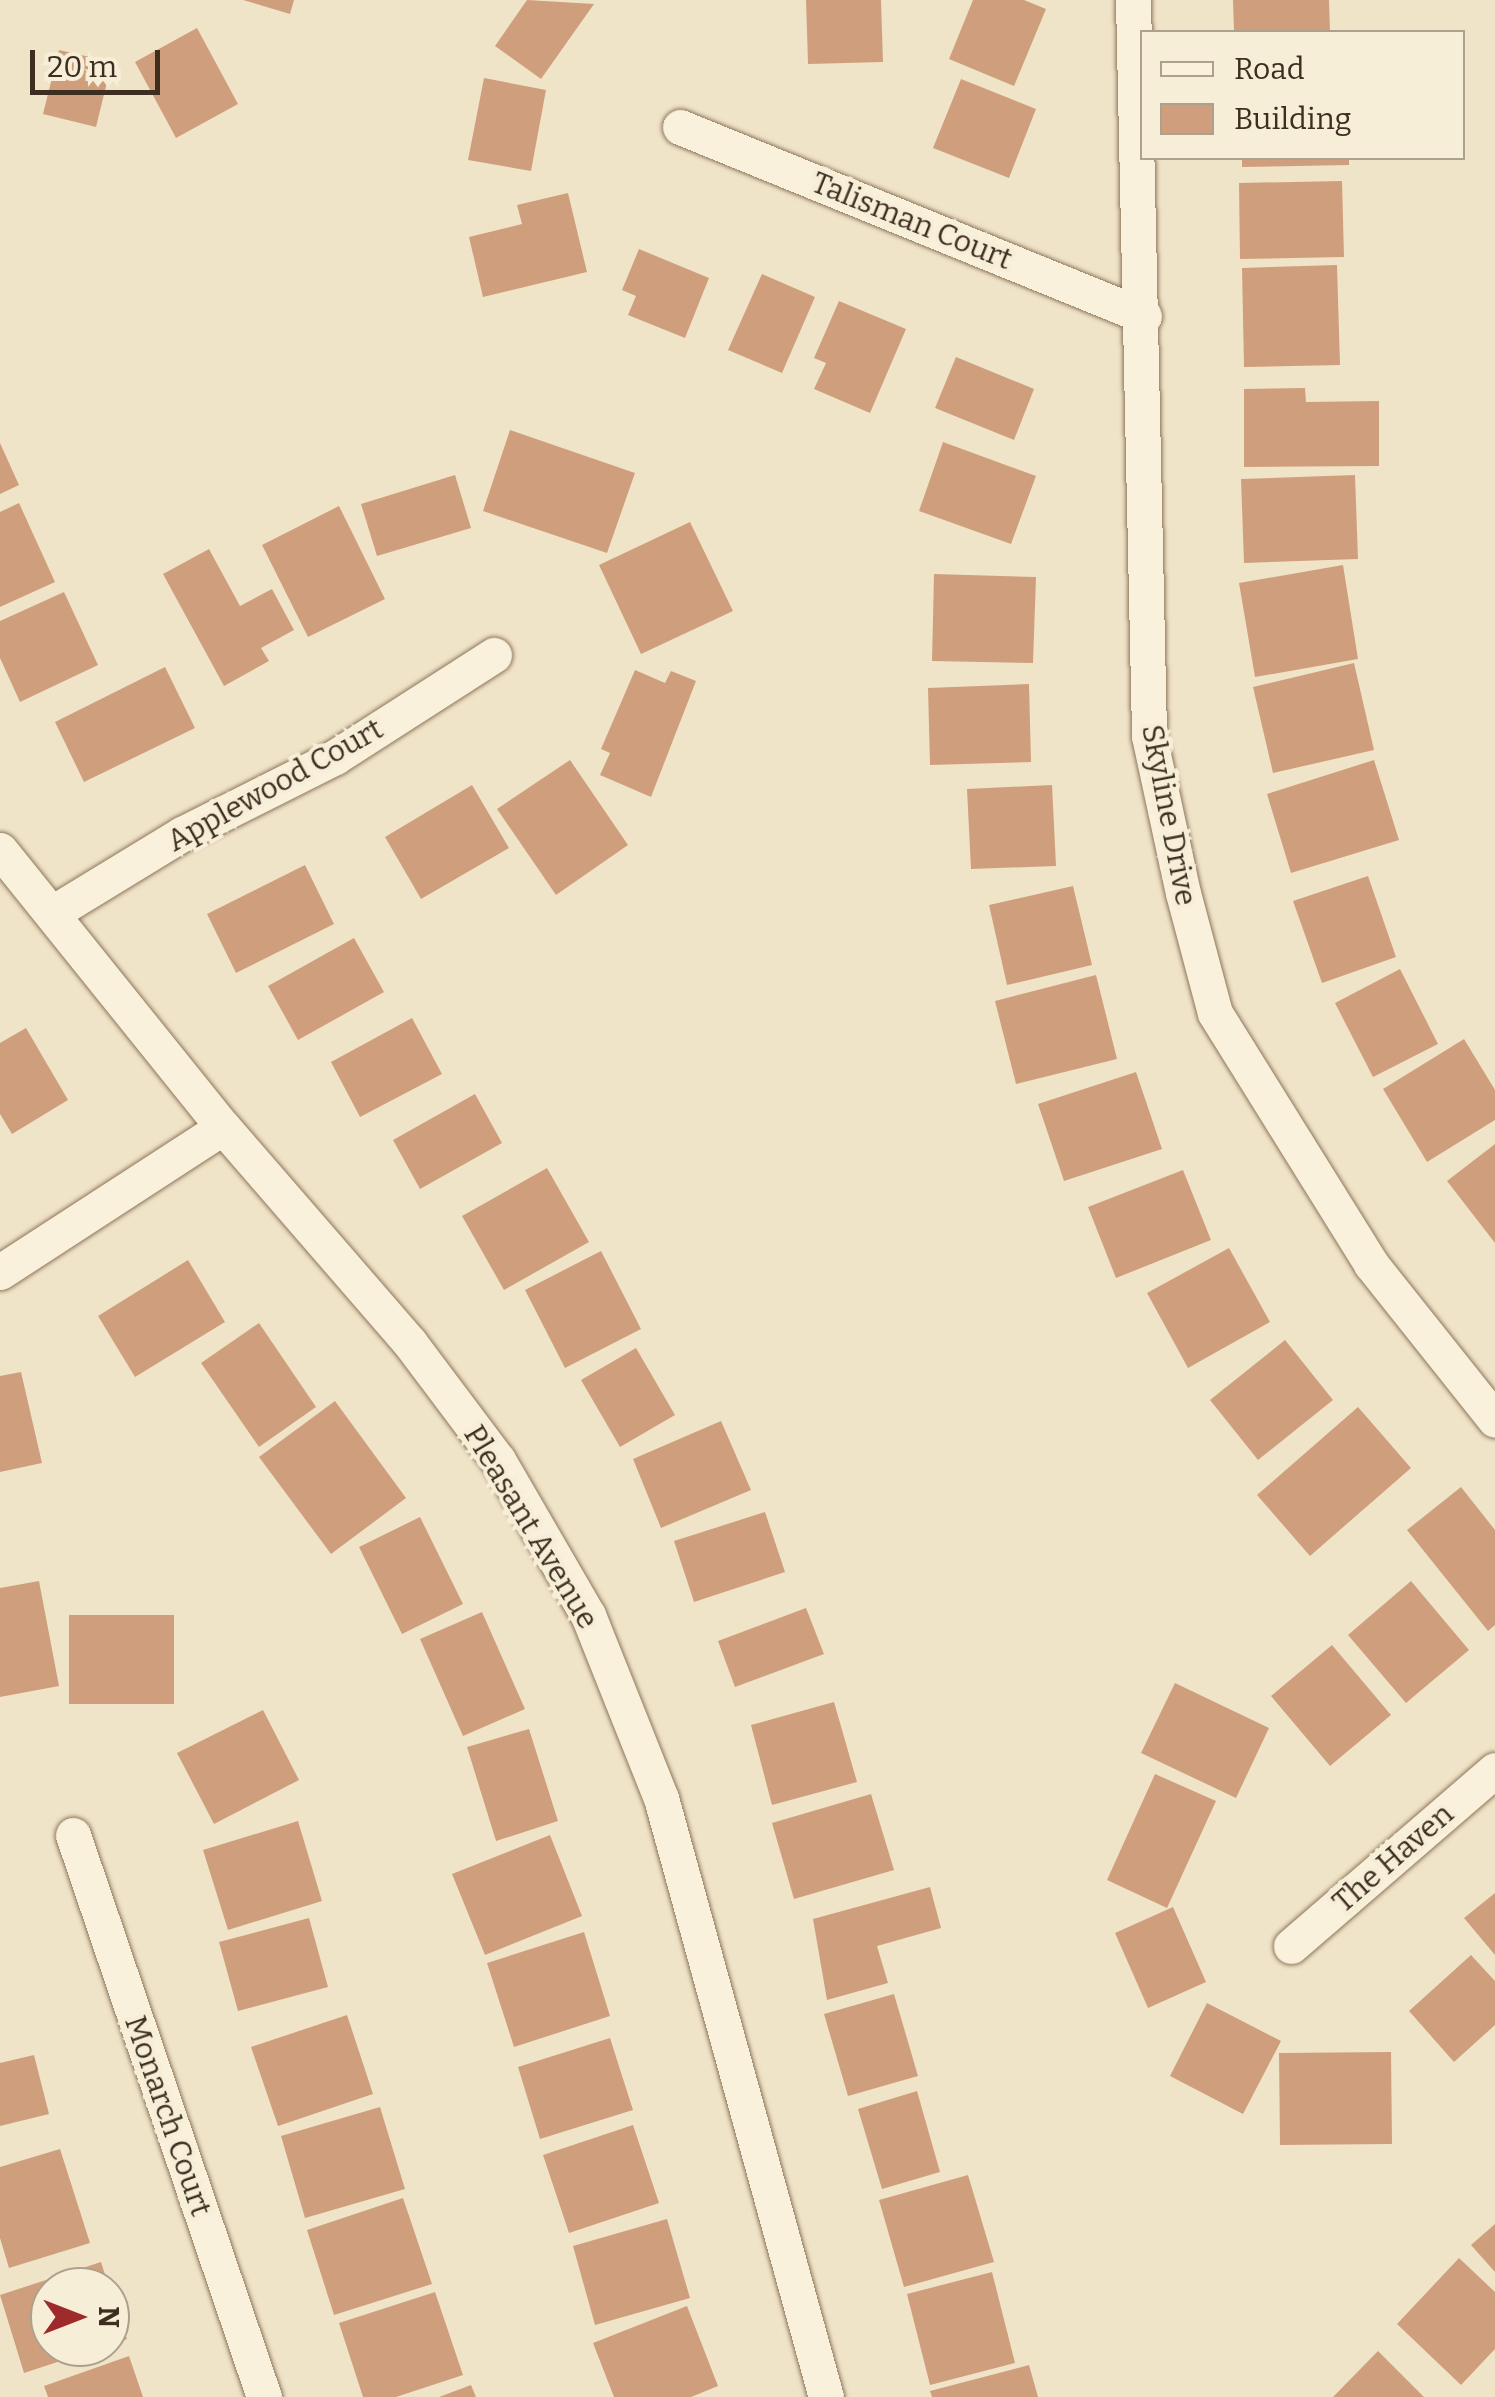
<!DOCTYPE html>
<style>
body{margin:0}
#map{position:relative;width:1495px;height:2397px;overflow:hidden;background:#f0e4c8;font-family:Bitter,serif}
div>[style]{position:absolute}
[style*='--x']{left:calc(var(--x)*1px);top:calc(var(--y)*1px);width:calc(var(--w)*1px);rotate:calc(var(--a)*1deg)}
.building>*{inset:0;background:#cf9f7d}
.roads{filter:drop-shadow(0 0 2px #8d765c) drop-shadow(0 0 2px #8d765c)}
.minor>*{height:35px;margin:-17.5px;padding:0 17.5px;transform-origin:17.5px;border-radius:17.5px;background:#faf1dc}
span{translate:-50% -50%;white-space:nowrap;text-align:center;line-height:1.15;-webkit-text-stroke:8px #f7eed8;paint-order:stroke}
.street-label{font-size:30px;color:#3d2e20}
.legend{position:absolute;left:1140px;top:30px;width:325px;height:130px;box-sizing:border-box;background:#f7eed8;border:2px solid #ada18e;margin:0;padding:12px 18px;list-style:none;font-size:30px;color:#3d2e20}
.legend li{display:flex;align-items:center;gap:20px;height:50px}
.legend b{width:50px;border:2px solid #ada18e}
.north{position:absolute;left:30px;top:2267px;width:100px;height:100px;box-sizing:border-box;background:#f7eed8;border:2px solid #ada18e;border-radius:50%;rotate:90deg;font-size:28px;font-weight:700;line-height:40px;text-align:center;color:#3d2e20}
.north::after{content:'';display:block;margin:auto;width:35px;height:45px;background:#9e2a2b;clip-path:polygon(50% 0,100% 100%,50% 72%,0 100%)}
.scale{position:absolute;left:30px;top:50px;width:130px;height:45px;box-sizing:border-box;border:5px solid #3d2e20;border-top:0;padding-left:12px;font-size:30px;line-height:35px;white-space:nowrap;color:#3d2e20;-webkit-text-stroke:8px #f7eed8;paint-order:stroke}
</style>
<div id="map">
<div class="building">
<i style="clip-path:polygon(243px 0,294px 0,290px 14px)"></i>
<i style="clip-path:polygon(527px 0,594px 4px,541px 79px,495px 46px)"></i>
<i style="clip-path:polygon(806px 0,881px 0,883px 62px,808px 64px)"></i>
<i style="clip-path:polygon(973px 0,1024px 0,1046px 9px,1014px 86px,949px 59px)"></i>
<i style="clip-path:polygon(1233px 0,1329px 0,1330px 32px,1234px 32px)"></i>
<i style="clip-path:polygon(197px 28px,238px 104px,176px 138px,135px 62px)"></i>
<i style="clip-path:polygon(59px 50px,112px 62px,96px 127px,43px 114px)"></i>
<i style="clip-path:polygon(484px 78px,546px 90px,531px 171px,468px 160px)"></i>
<i style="clip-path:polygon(961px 79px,1036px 109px,1009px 178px,933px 148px)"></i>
<i style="clip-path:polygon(1242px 158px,1349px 158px,1349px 165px,1242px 167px)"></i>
<i style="clip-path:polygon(1342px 181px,1344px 257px,1240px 259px,1239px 183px)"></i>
<i style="clip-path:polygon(568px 193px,587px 272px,483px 297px,469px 237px,522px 224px,517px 205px)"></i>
<i style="clip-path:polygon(639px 249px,709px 278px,685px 338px,628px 315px,636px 296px,622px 290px)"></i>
<i style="clip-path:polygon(1337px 265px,1340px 365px,1244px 367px,1242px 268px)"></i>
<i style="clip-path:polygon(762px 274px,815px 297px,782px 373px,728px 350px)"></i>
<i style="clip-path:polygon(839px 301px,906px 329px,870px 413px,814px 389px,826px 363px,814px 358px)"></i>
<i style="clip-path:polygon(956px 357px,1034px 389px,1014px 440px,935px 408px)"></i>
<i style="clip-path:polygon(1305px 388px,1306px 402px,1379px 401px,1379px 466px,1244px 467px,1244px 389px)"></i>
<i style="clip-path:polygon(510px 430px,635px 473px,607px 553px,483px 511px)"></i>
<i style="clip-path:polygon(943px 442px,1036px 476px,1011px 544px,919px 511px)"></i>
<i style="clip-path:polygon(0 443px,19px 485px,0 494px)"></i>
<i style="clip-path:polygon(455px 475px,471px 528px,377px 556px,361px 504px)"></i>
<i style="clip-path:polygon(1355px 475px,1358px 559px,1244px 563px,1241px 479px)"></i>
<i style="clip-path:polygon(19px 503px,55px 582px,0 607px,0 512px)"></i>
<i style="clip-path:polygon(339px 506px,385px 599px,308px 637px,262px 545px)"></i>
<i style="clip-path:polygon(690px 522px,733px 611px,641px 654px,599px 565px)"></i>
<i style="clip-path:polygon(209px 549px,240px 606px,272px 589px,294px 630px,261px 648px,269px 661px,224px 686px,163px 574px)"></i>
<i style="clip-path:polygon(1343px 565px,1358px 659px,1255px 677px,1239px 583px)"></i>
<i style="clip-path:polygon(934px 574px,1036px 577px,1033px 663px,932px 661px)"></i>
<i style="clip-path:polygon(64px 592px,98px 665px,20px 702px,0 658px,0 621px)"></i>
<i style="clip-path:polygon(1354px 663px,1374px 750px,1273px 773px,1253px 687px)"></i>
<i style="clip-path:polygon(165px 667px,195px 728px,84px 782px,55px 722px)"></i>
<i style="clip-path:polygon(635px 670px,665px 683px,671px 671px,696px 681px,651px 797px,600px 775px,610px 753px,601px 749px)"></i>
<i style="clip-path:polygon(1029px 684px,1031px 762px,930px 765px,928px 688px)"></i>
<i style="clip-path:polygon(570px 760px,628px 845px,556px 895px,497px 809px)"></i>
<i style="clip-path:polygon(1374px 760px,1399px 840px,1291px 873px,1267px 794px)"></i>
<i style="clip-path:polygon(472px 785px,509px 848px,421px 899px,385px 837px)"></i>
<i style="clip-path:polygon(1052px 785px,1056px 866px,971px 869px,967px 789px)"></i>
<i style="clip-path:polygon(305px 865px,334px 924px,236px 973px,207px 914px)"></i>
<i style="clip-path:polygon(1368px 876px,1396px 957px,1322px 983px,1293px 901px)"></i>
<i style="clip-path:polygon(1073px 886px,1092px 965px,1007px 985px,989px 905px)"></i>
<i style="clip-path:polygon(354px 938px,384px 992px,298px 1040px,268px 986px)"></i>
<i style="clip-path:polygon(1400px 969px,1438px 1044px,1373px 1077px,1335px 1003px)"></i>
<i style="clip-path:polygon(1096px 975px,1117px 1059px,1016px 1084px,995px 1001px)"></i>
<i style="clip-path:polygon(412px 1018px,442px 1074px,360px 1117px,331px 1062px)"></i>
<i style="clip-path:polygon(26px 1028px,68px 1100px,12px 1134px,0 1114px,0 1043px)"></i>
<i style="clip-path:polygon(1464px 1039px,1495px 1090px,1495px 1120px,1427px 1162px,1383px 1089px)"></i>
<i style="clip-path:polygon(1136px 1072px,1162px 1149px,1064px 1181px,1038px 1104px)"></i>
<i style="clip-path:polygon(475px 1094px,502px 1143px,420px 1189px,393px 1140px)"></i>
<i style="clip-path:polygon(1495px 1144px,1495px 1243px,1447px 1181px)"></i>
<i style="clip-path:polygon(547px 1168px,589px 1242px,504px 1290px,462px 1216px)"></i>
<i style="clip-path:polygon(1183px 1170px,1211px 1240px,1116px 1278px,1088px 1207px)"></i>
<i style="clip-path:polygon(1229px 1248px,1270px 1322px,1188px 1368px,1147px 1293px)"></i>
<i style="clip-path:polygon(601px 1251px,641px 1329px,565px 1368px,525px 1290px)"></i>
<i style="clip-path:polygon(188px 1260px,225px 1322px,135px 1377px,98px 1316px)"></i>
<i style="clip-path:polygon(259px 1323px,316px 1407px,259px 1447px,201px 1363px)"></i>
<i style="clip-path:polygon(1285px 1340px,1333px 1400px,1258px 1460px,1210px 1400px)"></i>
<i style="clip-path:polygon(636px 1348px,675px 1415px,620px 1447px,581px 1380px)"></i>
<i style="clip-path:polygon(21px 1372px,42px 1463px,0 1472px,0 1376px)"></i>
<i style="clip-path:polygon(335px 1401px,406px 1498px,331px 1554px,259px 1457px)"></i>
<i style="clip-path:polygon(1358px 1407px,1411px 1468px,1310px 1556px,1257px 1495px)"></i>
<i style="clip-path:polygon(721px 1421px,751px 1490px,661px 1528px,633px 1459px)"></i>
<i style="clip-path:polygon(1461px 1487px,1495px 1530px,1495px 1625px,1488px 1631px,1407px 1530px)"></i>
<i style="clip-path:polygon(765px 1512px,785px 1572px,694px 1602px,674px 1541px)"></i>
<i style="clip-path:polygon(420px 1517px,463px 1604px,402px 1634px,359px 1547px)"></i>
<i style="clip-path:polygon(39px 1581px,59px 1686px,0 1697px,0 1588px)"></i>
<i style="clip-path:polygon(1411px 1581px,1469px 1650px,1406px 1703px,1348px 1635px)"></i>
<i style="clip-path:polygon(806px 1608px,824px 1654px,735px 1687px,718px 1641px)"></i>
<i style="clip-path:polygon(482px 1612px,525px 1709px,463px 1736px,420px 1639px)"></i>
<i style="clip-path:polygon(69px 1615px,174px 1615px,174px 1704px,69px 1704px)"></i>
<i style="clip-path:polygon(1332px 1645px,1391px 1715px,1330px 1766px,1271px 1696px)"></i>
<i style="clip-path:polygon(1175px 1683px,1269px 1728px,1236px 1798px,1141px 1753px)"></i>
<i style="clip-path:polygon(834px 1702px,857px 1782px,772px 1805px,751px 1725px)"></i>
<i style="clip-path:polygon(263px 1710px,299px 1780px,214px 1824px,177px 1753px)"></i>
<i style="clip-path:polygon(529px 1729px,558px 1821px,496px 1841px,467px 1747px)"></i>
<i style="clip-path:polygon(1155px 1774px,1216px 1801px,1167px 1908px,1107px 1880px)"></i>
<i style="clip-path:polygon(871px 1794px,894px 1870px,794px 1899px,772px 1823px)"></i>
<i style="clip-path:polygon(298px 1821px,322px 1901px,228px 1930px,203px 1850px)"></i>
<i style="clip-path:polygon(550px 1835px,582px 1916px,485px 1955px,452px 1874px)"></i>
<i style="clip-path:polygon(930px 1887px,941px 1928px,877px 1946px,888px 1983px,827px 2000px,813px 1919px)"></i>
<i style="clip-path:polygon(1495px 1893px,1495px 1955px,1464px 1918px)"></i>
<i style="clip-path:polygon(1173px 1907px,1206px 1982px,1148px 2008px,1115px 1933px)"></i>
<i style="clip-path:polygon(309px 1918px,328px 1987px,238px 2011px,219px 1942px)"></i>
<i style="clip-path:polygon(584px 1932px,610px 2016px,514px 2047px,487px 1963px)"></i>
<i style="clip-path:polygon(1471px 1955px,1495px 1981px,1495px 2025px,1454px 2062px,1409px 2011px)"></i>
<i style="clip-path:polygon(894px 1994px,918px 2076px,848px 2096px,824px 2014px)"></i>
<i style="clip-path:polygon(1207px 2003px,1281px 2041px,1243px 2114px,1170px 2076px)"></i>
<i style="clip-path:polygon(347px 2015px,373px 2094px,278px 2126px,251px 2047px)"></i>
<i style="clip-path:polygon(610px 2038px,633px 2110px,540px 2139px,518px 2067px)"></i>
<i style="clip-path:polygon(1391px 2052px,1392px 2144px,1280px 2145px,1279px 2053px)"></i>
<i style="clip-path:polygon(34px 2055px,49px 2114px,0 2126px,0 2063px)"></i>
<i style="clip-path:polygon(917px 2091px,940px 2172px,882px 2189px,858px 2109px)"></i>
<i style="clip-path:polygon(380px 2107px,405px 2189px,305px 2218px,281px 2136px)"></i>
<i style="clip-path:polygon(633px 2125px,659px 2203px,569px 2233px,543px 2155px)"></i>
<i style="clip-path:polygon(60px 2149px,90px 2243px,9px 2268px,0 2238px,0 2167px)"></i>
<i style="clip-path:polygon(968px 2175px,994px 2262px,904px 2287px,879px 2200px)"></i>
<i style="clip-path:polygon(403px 2198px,432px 2284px,334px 2315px,307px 2230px)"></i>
<i style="clip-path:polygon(667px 2219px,690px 2298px,595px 2325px,573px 2246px)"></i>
<i style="clip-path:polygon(1495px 2224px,1495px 2272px,1471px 2245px)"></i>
<i style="clip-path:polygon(1459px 2258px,1495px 2292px,1495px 2349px,1461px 2385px,1397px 2324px)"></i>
<i style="clip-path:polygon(101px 2262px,109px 2287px,50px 2287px,50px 2347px,100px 2348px,24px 2373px,0 2295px)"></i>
<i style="clip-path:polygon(992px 2272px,1015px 2363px,930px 2385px,907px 2294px)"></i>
<i style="clip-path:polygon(110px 2291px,127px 2339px,110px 2345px)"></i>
<i style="clip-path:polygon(435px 2292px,463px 2375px,396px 2397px,363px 2397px,339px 2323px)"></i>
<i style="clip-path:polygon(687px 2306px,718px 2386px,691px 2397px,614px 2397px,593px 2343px)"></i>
<i style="clip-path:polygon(1378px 2351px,1424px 2397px,1333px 2397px)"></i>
<i style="clip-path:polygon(129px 2356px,143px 2397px,48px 2397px,44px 2386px)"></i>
<i style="clip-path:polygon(1029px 2365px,1038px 2397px,932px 2397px,930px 2391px)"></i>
<i style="clip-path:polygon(471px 2385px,476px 2397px,439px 2397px)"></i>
</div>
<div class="roads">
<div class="minor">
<i style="--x:1133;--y:0;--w:736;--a:88.75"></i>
<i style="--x:1149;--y:736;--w:161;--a:77.8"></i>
<i style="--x:1183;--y:893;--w:124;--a:75.1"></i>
<i style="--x:1215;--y:1013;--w:296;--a:58.1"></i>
<i style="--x:1371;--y:1264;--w:199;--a:51.5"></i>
<i style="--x:680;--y:127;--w:501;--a:22.16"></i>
<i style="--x:0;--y:850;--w:356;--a:51.2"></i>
<i style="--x:223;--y:1127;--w:286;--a:49.1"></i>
<i style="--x:410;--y:1343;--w:146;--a:53.1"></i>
<i style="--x:498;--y:1460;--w:179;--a:59.9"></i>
<i style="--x:588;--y:1615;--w:197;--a:68.3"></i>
<i style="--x:661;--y:1798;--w:621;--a:74.6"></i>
<i style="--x:54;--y:912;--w:150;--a:-31.4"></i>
<i style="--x:182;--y:834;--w:171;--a:-26.7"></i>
<i style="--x:335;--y:757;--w:189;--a:-32.7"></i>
<i style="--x:0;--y:1272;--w:266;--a:-33"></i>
<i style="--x:73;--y:1835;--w:594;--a:71.23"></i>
<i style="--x:1291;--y:1946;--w:269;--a:-40.8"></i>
</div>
</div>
<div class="street-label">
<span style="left:912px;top:221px;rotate:22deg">Talisman Court</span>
<span style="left:275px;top:785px;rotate:-29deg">Applewood Court</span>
<span style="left:1169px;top:815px;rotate:79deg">Skyline Drive</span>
<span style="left:531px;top:1527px;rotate:59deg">Pleasant Avenue</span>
<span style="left:1393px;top:1858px;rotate:-41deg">The Haven</span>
<span style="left:168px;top:2116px;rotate:71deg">Monarch Court</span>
</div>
<ul class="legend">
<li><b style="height:12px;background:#faf1dc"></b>Road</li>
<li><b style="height:28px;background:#cf9f7d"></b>Building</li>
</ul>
<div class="north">N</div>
<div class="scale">20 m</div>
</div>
